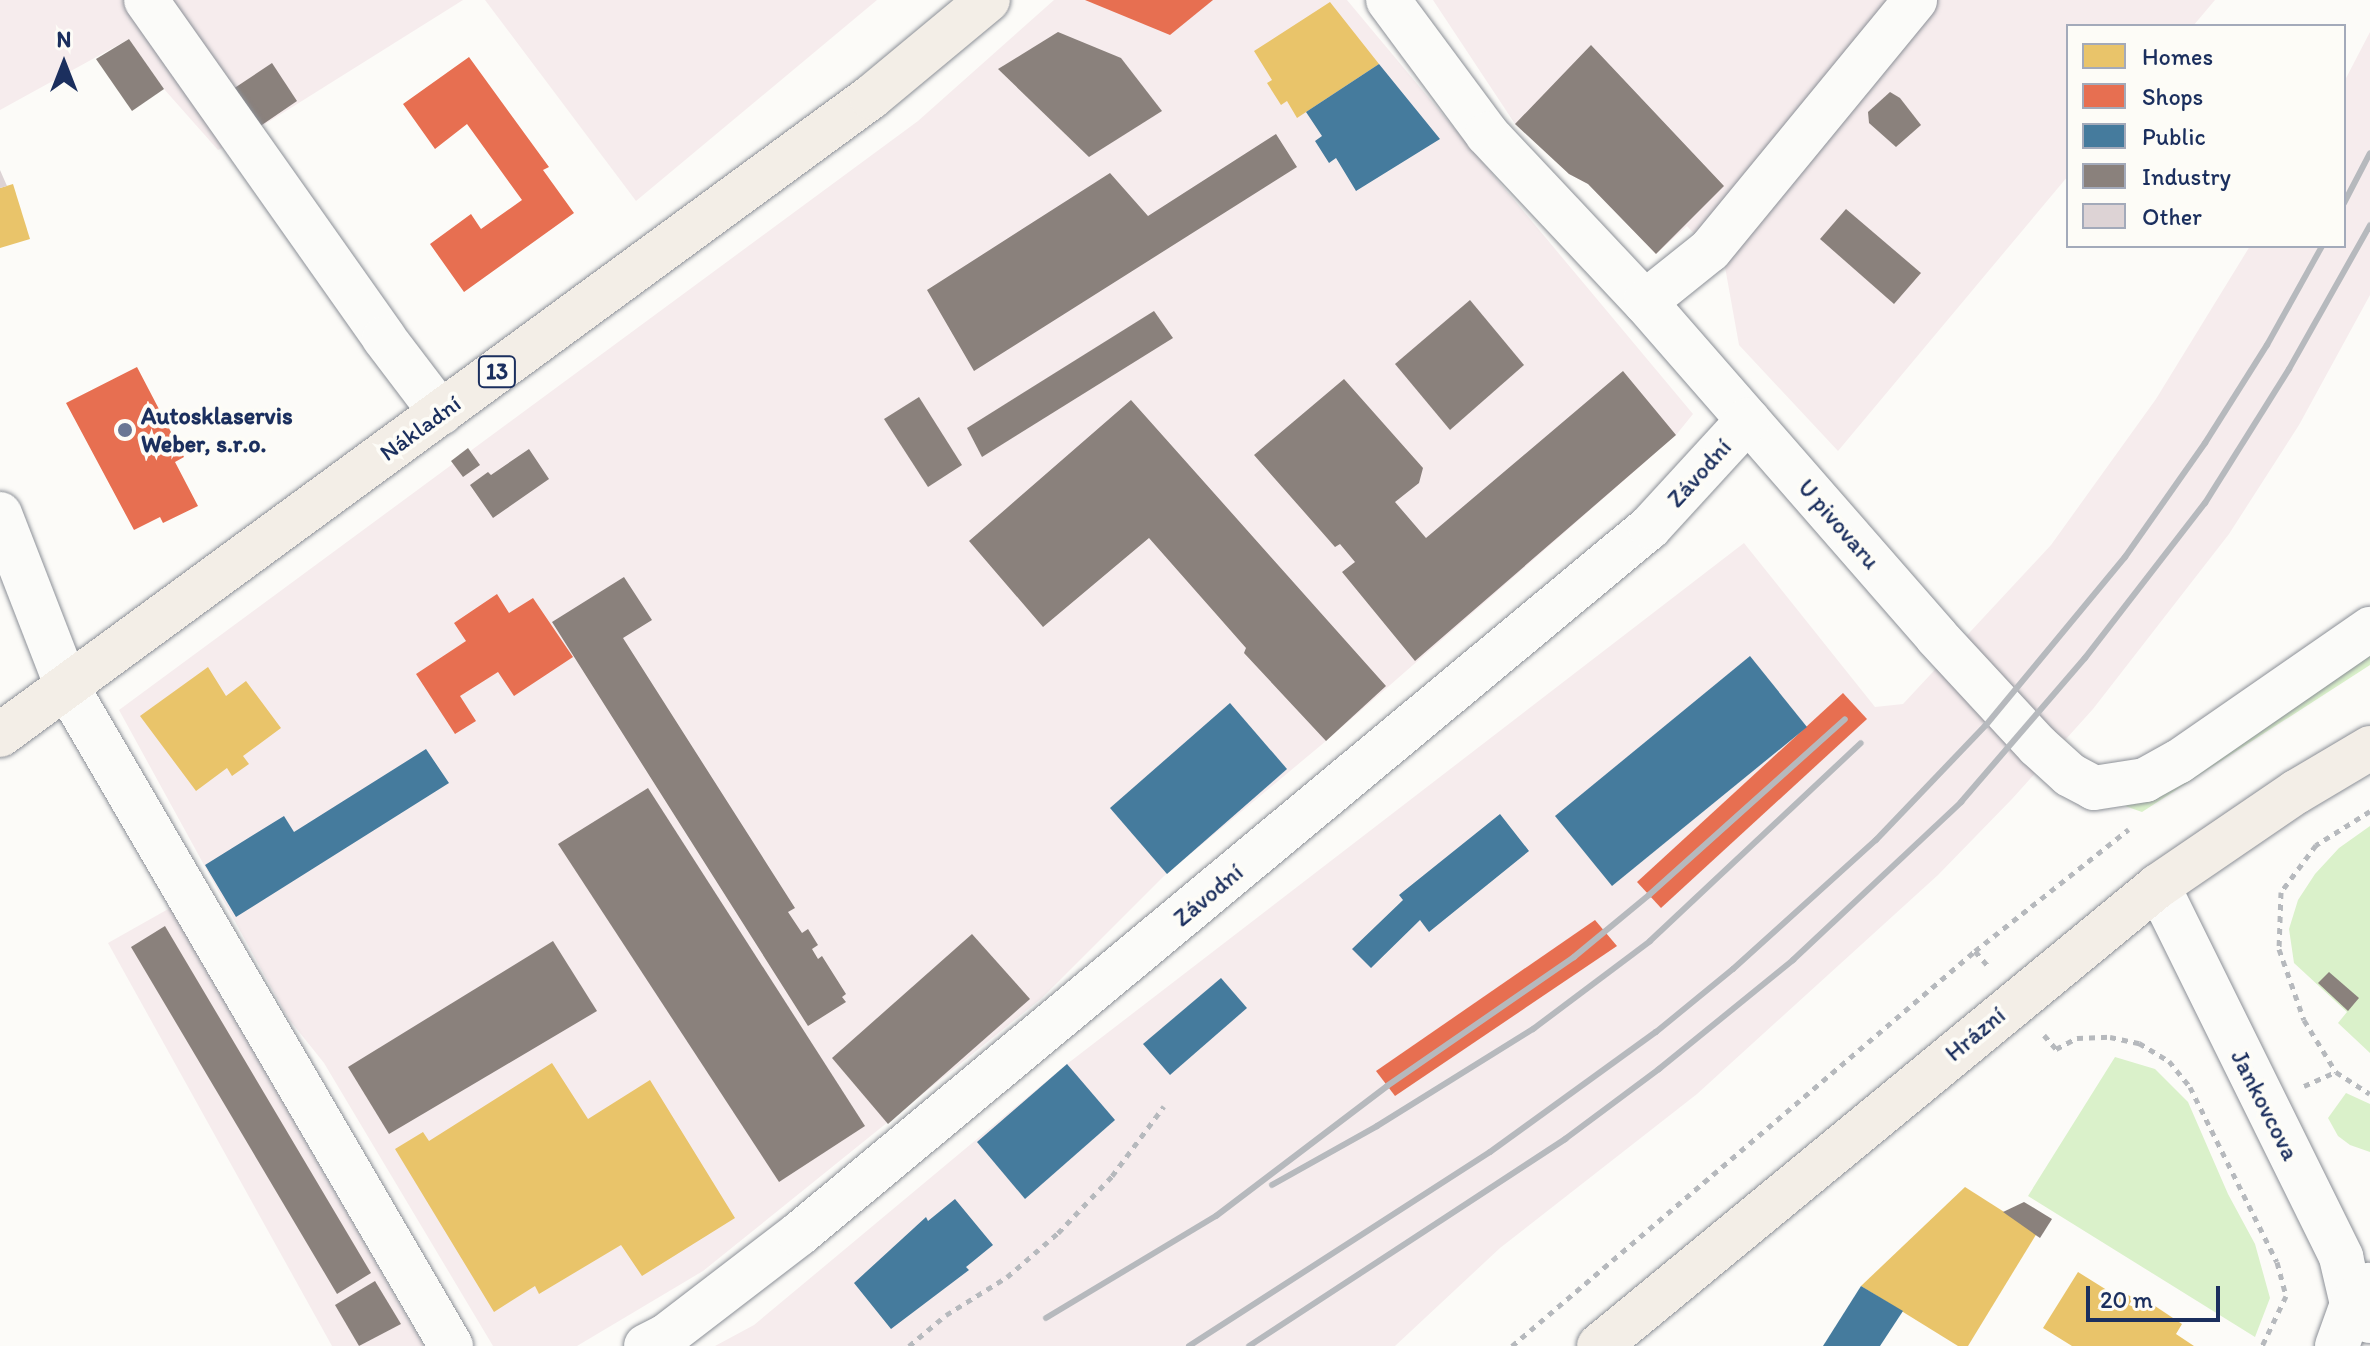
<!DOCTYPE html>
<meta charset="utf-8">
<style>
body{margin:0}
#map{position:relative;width:2370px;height:1346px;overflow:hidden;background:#fcfbf8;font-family:Itim,sans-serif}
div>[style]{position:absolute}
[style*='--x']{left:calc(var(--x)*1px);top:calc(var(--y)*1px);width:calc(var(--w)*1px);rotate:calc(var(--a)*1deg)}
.built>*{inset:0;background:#f6eced}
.green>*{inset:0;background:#daf1ca}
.homes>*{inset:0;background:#e9c46a}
.shops>*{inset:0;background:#e76f51}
.public>*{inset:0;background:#457b9d}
.industry>*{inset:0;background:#8a817c}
.building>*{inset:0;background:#ddd3d5}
.path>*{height:5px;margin-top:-2.5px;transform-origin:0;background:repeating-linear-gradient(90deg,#b6b9bd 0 6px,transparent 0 12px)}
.roads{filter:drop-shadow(0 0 2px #8c9097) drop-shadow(0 0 2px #8c9097)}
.minor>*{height:44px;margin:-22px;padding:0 22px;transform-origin:22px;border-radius:22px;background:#fbfbf9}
.major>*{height:44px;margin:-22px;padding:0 22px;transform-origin:22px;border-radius:22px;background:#f3eee7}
.rail>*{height:6px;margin:-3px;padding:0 3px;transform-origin:3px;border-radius:3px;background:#b6b9bd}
.dots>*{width:22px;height:22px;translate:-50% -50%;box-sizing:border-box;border:4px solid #fdfcf7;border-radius:50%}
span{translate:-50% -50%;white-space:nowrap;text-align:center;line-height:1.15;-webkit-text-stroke:8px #fdfcf7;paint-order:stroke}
.shield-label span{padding:2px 6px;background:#fdfcf7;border:2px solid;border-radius:6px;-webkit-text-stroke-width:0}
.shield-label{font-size:22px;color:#1b2f5e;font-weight:700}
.poi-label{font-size:24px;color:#1b2f5e;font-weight:700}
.left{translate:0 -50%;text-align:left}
.street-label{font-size:24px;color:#1b2f5e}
.legend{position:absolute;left:2066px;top:24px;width:280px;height:224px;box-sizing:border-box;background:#fdfcf7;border:2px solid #a3aaba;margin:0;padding:10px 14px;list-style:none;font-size:24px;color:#1b2f5e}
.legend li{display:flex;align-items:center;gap:16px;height:40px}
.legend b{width:40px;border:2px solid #a3aaba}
.north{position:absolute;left:24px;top:24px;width:80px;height:80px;-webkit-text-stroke:6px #fdfcf7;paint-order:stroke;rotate:0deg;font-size:22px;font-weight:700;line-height:32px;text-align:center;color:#1b2f5e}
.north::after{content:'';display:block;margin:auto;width:28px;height:36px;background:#1b2f5e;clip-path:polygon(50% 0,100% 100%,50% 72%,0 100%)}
.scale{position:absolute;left:2086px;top:1286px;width:134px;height:36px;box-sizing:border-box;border:4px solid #1b2f5e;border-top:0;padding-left:10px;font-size:24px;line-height:28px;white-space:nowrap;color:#1b2f5e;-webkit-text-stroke:6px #fdfcf7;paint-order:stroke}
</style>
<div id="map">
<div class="built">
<i style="clip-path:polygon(0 0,463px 0,243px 138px,218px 150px,164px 89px,129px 39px,0 110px)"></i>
<i style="clip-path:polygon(485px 0,877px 0,636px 201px)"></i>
<i style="clip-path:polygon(1054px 0,1347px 0,1693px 414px,1676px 435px,1326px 741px,1164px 876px,1042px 998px,703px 1271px,577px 1346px,493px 1346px,324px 1063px,288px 1018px,119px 710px,918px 121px)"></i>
<i style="clip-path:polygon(1433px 0,2215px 0,2193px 26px,2068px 26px,2068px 176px,1838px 451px,1739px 345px,1725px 267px,1687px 226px,1656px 254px,1588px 184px,1569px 174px,1515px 124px)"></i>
<i style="clip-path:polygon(2370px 32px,2370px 295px,2299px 425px,2229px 534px,2093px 709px,2012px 799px,1938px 875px,1697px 1094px,1500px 1248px,1395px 1346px,715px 1346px,754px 1325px,1067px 1064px,1744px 543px,1875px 707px,1903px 704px,2051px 545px,2156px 399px,2250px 246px,2344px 246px,2344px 82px)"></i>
<i style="clip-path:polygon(170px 908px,424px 1346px,332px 1346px,108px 943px)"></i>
</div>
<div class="green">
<i style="clip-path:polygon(2370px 649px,2370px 665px,2142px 812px,2125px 806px,2216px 752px)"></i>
<i style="clip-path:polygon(2370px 826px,2370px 1053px,2338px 1023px,2347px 1012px,2294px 963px,2289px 929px,2298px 900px,2315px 874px,2339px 848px)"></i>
<i style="clip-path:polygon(2115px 1057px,2155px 1069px,2188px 1102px,2228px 1194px,2255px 1244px,2270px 1298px,2255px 1337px,2028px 1196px)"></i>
<i style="clip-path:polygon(2346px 1093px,2370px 1104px,2370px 1152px,2350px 1145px,2338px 1136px,2328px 1118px)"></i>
</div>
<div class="homes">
<i style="clip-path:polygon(1330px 2px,1379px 64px,1297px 118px,1287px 101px,1281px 105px,1267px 83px,1272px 80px,1254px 51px)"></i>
<i style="clip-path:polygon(13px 184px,30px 239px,0 248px,0 188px)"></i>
<i style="clip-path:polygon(208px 667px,226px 696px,246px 681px,281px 728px,243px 756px,249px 764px,232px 776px,227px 768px,196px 791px,140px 716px)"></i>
<i style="clip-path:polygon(552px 1063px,588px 1119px,650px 1080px,735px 1218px,642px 1276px,621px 1245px,539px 1294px,535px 1286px,494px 1312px,395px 1149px,423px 1132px,429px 1141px)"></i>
<i style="clip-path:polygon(1965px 1187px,2037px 1233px,1968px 1346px,1958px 1346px,1861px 1286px)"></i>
<i style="clip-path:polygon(2078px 1272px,2118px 1297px,2122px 1291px,2133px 1298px,2129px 1305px,2136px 1308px,2143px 1298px,2182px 1324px,2176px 1334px,2194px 1346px,2072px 1346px,2043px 1328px)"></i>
</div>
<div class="shops">
<i style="clip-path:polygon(1085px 0,1213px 0,1170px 35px)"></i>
<i style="clip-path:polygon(469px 57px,549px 167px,543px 170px,574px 213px,464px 292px,430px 244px,471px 214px,481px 229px,522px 200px,467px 124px,435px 149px,403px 104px)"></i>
<i style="clip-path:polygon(137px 367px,184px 457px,175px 462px,198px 506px,163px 523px,160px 517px,134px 530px,66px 403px)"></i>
<i style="clip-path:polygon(497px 594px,509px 613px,533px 598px,573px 657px,514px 696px,498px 672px,460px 696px,476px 721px,455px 734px,416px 674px,466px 641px,454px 623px)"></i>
<i style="clip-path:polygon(1843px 693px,1867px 719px,1661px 908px,1637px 882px)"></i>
<i style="clip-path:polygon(1595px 920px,1617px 946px,1395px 1096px,1376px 1071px)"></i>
</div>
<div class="public">
<i style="clip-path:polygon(1379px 64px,1440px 139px,1356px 191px,1336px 158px,1329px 163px,1315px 141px,1322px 136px,1306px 112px)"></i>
<i style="clip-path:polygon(1750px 656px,1807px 727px,1612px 886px,1555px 816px)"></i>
<i style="clip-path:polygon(1230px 703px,1287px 769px,1167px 874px,1110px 808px)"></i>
<i style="clip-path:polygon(426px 749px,449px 783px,236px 917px,205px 865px,284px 816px,294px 832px)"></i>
<i style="clip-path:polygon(1500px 814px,1529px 851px,1429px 932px,1420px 920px,1371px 968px,1352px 949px,1403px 900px,1399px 895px)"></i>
<i style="clip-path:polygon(1221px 978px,1247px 1008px,1170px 1075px,1143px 1044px)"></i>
<i style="clip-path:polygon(1067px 1064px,1115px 1120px,1025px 1199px,977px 1142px)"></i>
<i style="clip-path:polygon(955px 1199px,993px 1245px,966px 1267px,969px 1270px,891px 1329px,854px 1283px,926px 1217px,928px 1221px)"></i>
<i style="clip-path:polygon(1861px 1286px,1903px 1311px,1880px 1346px,1823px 1346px)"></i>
</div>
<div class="industry">
<i style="clip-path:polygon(1058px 32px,1121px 58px,1162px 111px,1089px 157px,998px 69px)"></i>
<i style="clip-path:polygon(129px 39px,164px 89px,132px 111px,96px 59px)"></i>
<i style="clip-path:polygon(1591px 45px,1724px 186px,1656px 254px,1588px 184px,1569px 174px,1515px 124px)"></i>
<i style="clip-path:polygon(272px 63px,297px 101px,256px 129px,230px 91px)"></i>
<i style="clip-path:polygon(1890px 92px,1900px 98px,1921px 125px,1896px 147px,1869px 123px,1868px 112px)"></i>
<i style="clip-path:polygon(1276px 134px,1297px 167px,974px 371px,927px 290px,1110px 173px,1148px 216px)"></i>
<i style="clip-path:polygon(1846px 209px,1921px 273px,1894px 304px,1820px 239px)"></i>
<i style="clip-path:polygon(1470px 300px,1524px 365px,1450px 430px,1395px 364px)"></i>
<i style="clip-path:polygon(1154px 311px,1173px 338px,982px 457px,967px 428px)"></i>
<i style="clip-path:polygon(1623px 371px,1676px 435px,1415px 661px,1342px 572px,1355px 562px,1340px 544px,1335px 547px,1254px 455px,1344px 379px,1423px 468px,1419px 483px,1395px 502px,1426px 538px)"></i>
<i style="clip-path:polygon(919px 397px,962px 465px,928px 487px,884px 419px)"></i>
<i style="clip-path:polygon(1131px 400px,1386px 686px,1326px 741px,1244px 653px,1246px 648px,1149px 538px,1043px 627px,969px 541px)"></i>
<i style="clip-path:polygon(468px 448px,480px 465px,463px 477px,451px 461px)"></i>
<i style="clip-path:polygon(529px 449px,549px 479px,493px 518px,470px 485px,488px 472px,491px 475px)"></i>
<i style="clip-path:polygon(624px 577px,652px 620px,623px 638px,795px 908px,788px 912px,802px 933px,808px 929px,818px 945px,812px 949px,818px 959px,822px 956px,846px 994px,842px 997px,846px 1002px,808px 1026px,552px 622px)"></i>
<i style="clip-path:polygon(648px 788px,865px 1126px,779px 1182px,558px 844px)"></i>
<i style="clip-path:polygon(165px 926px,371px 1273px,337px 1294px,131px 947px)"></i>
<i style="clip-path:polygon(972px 934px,1030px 999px,888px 1124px,832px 1058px)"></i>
<i style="clip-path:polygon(553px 941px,597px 1011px,389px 1134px,348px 1067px)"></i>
<i style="clip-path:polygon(2329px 972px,2359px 998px,2348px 1011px,2318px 983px)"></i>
<i style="clip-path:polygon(2024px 1202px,2052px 1219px,2040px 1238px,2003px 1212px)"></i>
<i style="clip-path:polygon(375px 1281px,401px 1324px,359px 1346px,335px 1305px)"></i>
</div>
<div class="building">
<i style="clip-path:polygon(0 170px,7px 186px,0 188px)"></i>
</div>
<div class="path">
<i style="--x:2370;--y:811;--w:64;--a:147.8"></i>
<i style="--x:2316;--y:845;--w:59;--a:126.7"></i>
<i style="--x:2281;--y:892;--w:57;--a:92"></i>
<i style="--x:2279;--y:949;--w:75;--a:70.6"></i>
<i style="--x:2304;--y:1020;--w:61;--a:58.4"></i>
<i style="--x:2336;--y:1072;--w:40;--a:32.9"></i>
<i style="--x:1975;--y:951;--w:23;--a:49"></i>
<i style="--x:2044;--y:1035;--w:18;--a:49"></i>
<i style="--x:2056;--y:1049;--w:24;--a:-28"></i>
<i style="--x:2077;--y:1038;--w:33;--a:-2"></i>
<i style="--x:2110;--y:1037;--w:30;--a:12"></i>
<i style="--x:2139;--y:1043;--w:35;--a:31"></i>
<i style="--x:2169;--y:1061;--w:33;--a:51"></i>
<i style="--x:2190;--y:1087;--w:195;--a:63.6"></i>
<i style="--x:2277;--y:1262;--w:35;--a:75"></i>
<i style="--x:2286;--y:1296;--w:55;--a:115.6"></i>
<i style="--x:2304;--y:1086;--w:35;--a:-24"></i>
<i style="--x:909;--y:1346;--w:48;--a:-40"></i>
<i style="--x:946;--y:1315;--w:72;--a:-31.9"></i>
<i style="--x:1007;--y:1277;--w:67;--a:-40.8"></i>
<i style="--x:1058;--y:1233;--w:79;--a:-46.5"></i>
<i style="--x:1112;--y:1176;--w:87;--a:-53.4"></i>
<i style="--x:1512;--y:1346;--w:609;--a:-40.47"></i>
<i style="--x:1975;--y:951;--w:196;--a:-38.4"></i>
</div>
<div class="roads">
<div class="minor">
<i style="--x:146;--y:0;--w:413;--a:54.8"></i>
<i style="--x:384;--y:338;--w:94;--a:52.8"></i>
<i style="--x:1388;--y:0;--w:167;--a:53.5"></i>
<i style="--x:1487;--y:134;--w:231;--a:46.8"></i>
<i style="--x:1645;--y:302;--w:444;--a:48.9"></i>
<i style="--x:1937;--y:637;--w:149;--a:47.2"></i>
<i style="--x:2038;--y:746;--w:43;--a:42.2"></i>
<i style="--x:2070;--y:775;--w:27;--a:28"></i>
<i style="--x:2094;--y:788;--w:52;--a:-8.9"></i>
<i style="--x:2145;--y:780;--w:38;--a:-29"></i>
<i style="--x:2178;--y:762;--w:234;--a:-34.7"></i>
<i style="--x:1645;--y:302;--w:83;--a:-38.7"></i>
<i style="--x:1710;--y:250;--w:323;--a:-50.6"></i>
<i style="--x:0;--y:514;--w:186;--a:68.8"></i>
<i style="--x:67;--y:687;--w:763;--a:59.77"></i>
<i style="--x:2158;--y:886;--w:414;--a:63.7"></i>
<i style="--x:2341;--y:1257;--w:48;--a:76.8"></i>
<i style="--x:2352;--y:1304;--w:25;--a:43"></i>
<i style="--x:646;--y:1346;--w:22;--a:-27"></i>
<i style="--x:666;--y:1336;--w:168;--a:-37.5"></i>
<i style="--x:799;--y:1234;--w:1106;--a:-39.72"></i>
<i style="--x:1650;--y:527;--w:145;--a:-47.5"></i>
<i style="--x:2337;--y:1346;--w:45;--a:-70.3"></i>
<i style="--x:2352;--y:1304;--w:25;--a:-50"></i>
</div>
<div class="major">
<i style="--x:0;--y:735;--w:1080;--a:-36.22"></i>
<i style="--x:871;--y:97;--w:152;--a:-39.7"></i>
<i style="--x:1599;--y:1346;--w:724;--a:-39.45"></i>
<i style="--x:2158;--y:886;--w:167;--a:-34.3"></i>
<i style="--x:2296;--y:792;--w:86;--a:-30.7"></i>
</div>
</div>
<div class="rail">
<i style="--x:2344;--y:203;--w:56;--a:-62.5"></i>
<i style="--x:1272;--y:1185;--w:120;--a:-29.3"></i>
<i style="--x:1377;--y:1126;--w:184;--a:-31.9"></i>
<i style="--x:1533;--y:1029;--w:146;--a:-36.9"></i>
<i style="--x:1650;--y:941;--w:289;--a:-43.2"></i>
<i style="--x:1046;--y:1318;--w:198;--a:-31"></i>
<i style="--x:1216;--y:1216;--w:215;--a:-37.2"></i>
<i style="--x:1387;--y:1086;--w:227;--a:-34.6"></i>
<i style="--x:1574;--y:957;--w:97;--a:-39.6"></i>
<i style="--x:1649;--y:895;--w:263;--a:-41.9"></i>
<i style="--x:1189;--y:1346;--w:358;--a:-32.8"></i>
<i style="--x:1490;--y:1152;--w:205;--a:-35.9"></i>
<i style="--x:1656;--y:1032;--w:99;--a:-39.3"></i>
<i style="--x:1733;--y:969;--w:193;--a:-42.1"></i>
<i style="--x:1876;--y:840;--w:159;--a:-46.3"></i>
<i style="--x:1986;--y:725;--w:218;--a:-50.4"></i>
<i style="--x:2125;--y:557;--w:139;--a:-54.9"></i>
<i style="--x:2205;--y:443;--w:116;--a:-57.7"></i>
<i style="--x:2267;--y:345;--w:113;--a:-60.9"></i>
<i style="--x:1249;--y:1346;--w:378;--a:-33.2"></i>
<i style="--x:1565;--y:1139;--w:117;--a:-36.7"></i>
<i style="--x:1659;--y:1069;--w:173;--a:-39.1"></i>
<i style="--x:1793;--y:960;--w:231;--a:-43.2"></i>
<i style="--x:1961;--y:802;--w:190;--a:-49.3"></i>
<i style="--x:2085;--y:658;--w:196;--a:-52.3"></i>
<i style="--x:2205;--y:503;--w:158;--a:-57.9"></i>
<i style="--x:2289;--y:369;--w:165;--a:-60.6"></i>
</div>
<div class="dots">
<i style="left:125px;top:430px;background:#6a7694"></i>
</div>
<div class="shield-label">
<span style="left:497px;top:372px">13</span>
</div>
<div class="poi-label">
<span class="left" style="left:141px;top:430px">Autosklaservis<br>Weber, s.r.o.</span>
</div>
<div class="street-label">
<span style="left:420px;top:428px;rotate:-36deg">Nákladní</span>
<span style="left:1699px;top:473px;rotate:-48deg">Závodní</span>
<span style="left:1839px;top:524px;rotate:49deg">U pivovaru</span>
<span style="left:1208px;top:895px;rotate:-40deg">Závodní</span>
<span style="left:1975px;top:1034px;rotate:-40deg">Hrázní</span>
<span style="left:2265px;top:1105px;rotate:63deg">Jankovcova</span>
</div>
<ul class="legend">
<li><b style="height:22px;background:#e9c46a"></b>Homes</li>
<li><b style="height:22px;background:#e76f51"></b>Shops</li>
<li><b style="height:22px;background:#457b9d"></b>Public</li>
<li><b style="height:22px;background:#8a817c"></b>Industry</li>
<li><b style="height:22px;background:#ddd3d5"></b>Other</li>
</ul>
<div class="north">N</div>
<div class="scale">20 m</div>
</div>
